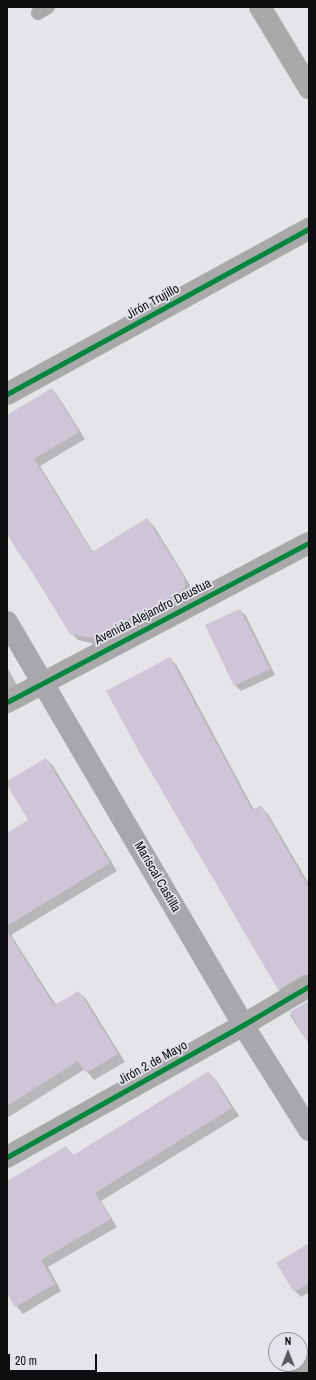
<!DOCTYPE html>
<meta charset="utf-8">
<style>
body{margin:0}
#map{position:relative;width:316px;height:1380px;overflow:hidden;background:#e5e5e9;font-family:"Archivo Narrow",sans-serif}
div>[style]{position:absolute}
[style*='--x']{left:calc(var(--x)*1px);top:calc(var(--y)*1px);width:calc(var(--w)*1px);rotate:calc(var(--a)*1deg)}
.shadow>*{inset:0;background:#0003}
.building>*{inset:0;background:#cec6d6}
.service>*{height:14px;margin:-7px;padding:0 7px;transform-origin:7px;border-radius:7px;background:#a9a9aa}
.minor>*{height:22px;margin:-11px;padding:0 11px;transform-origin:11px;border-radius:11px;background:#a9a9aa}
.trunk>*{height:22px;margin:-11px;padding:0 11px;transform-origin:11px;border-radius:11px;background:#a8a8ac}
.cycleway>*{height:5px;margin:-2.5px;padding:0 2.5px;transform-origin:2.5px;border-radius:2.5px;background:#00873e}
span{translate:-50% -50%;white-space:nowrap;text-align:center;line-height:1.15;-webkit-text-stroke:3.5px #e3e3eb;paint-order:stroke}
.street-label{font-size:13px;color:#0e0e10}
.frame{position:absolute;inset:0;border:8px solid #0e0e10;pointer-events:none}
.north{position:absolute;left:268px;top:1332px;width:40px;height:40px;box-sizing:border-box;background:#e3e3eb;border:1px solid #8e8e93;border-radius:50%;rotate:0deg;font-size:11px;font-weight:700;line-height:16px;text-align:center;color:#0e0e10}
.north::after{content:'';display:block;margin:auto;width:14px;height:18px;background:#59595c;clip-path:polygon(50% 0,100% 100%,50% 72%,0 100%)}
.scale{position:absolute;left:8px;top:1354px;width:89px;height:18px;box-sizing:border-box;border:2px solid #0e0e10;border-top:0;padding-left:5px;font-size:12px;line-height:14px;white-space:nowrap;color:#0e0e10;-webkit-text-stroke:3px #e3e3eb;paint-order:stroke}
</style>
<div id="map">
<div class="shadow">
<i style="clip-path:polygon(52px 389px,58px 396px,85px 439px,40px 466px,93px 552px,147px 519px,154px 526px,190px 585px,191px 592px,188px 598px,99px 645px,78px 640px,71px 633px,7px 532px,7px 417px)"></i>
<i style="clip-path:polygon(240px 610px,246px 616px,275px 675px,241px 691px,235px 685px)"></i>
<i style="clip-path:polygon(170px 658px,177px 666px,254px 810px,261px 807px,268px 814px,309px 884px,309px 984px,286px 997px,278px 989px)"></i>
<i style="clip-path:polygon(7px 667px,20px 691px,7px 697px)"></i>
<i style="clip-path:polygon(46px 759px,53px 766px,117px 871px,11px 935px,56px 1005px,78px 992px,86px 999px,125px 1062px,94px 1080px,85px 1069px,7px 1118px,7px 835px,30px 821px,7px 782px)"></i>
<i style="clip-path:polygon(309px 1001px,309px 1044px,290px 1015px,293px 1014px,292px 1012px)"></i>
<i style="clip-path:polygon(209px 1073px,216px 1080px,239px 1116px,101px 1201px,117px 1227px,48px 1267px,61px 1291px,23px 1314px,16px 1306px,7px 1291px,7px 1194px,66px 1147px,74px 1156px)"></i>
<i style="clip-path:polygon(309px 1244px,309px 1292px,301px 1297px,295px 1291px)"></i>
</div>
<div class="building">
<i style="clip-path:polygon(52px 388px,79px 432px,34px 459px,92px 552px,147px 518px,184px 577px,185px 585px,182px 591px,154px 608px,153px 606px,92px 638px,70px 634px,24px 559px,23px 560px,7px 534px,7px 415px)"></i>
<i style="clip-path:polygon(240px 609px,270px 669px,234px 686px,205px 625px)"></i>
<i style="clip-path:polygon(170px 657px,252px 810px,261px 805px,309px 888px,309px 974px,303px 975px,278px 990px,138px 750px,106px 691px)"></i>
<i style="clip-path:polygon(46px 758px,110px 863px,7px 926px,7px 833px,28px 820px,7px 785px,7px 781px)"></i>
<i style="clip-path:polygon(7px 931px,54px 1005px,79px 991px,118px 1054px,86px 1073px,78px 1061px,7px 1106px)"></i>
<i style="clip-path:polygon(309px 1001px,309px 1044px,290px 1012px)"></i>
<i style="clip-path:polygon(209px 1071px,232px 1108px,95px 1193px,111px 1219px,41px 1260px,55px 1284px,15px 1307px,7px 1293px,7px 1181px,66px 1146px,72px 1156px)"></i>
<i style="clip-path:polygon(309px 1243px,309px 1283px,294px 1292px,276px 1263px)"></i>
</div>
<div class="service">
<i style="--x:38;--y:13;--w:12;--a:-31"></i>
</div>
<div class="minor">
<i style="--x:260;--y:7;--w:95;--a:58.8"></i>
<i style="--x:7;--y:394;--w:344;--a:-28.7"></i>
<i style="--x:7;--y:702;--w:341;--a:-27.8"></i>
<i style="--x:7;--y:1157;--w:270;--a:-29.2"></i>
<i style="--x:243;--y:1025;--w:77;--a:-30.6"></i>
<i style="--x:295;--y:1373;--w:16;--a:-30"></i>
</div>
<div class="trunk">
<i style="--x:7;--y:622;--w:467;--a:59.6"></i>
<i style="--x:243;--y:1025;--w:124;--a:57.8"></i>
</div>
<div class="cycleway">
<i style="--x:7;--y:394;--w:344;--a:-28.7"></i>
<i style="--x:7;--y:702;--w:341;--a:-27.8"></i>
<i style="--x:7;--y:1157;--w:270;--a:-29.2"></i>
<i style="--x:243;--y:1025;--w:77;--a:-30.6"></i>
</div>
<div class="street-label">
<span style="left:153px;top:302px;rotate:-29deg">Jirón Trujillo</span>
<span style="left:153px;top:612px;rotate:-27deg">Avenida Alejandro Deustua</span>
<span style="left:157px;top:877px;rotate:60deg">Mariscal Castilla</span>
<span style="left:153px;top:1063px;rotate:-29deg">Jirón 2 de Mayo</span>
</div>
<div class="frame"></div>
<div class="north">N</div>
<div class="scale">20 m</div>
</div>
